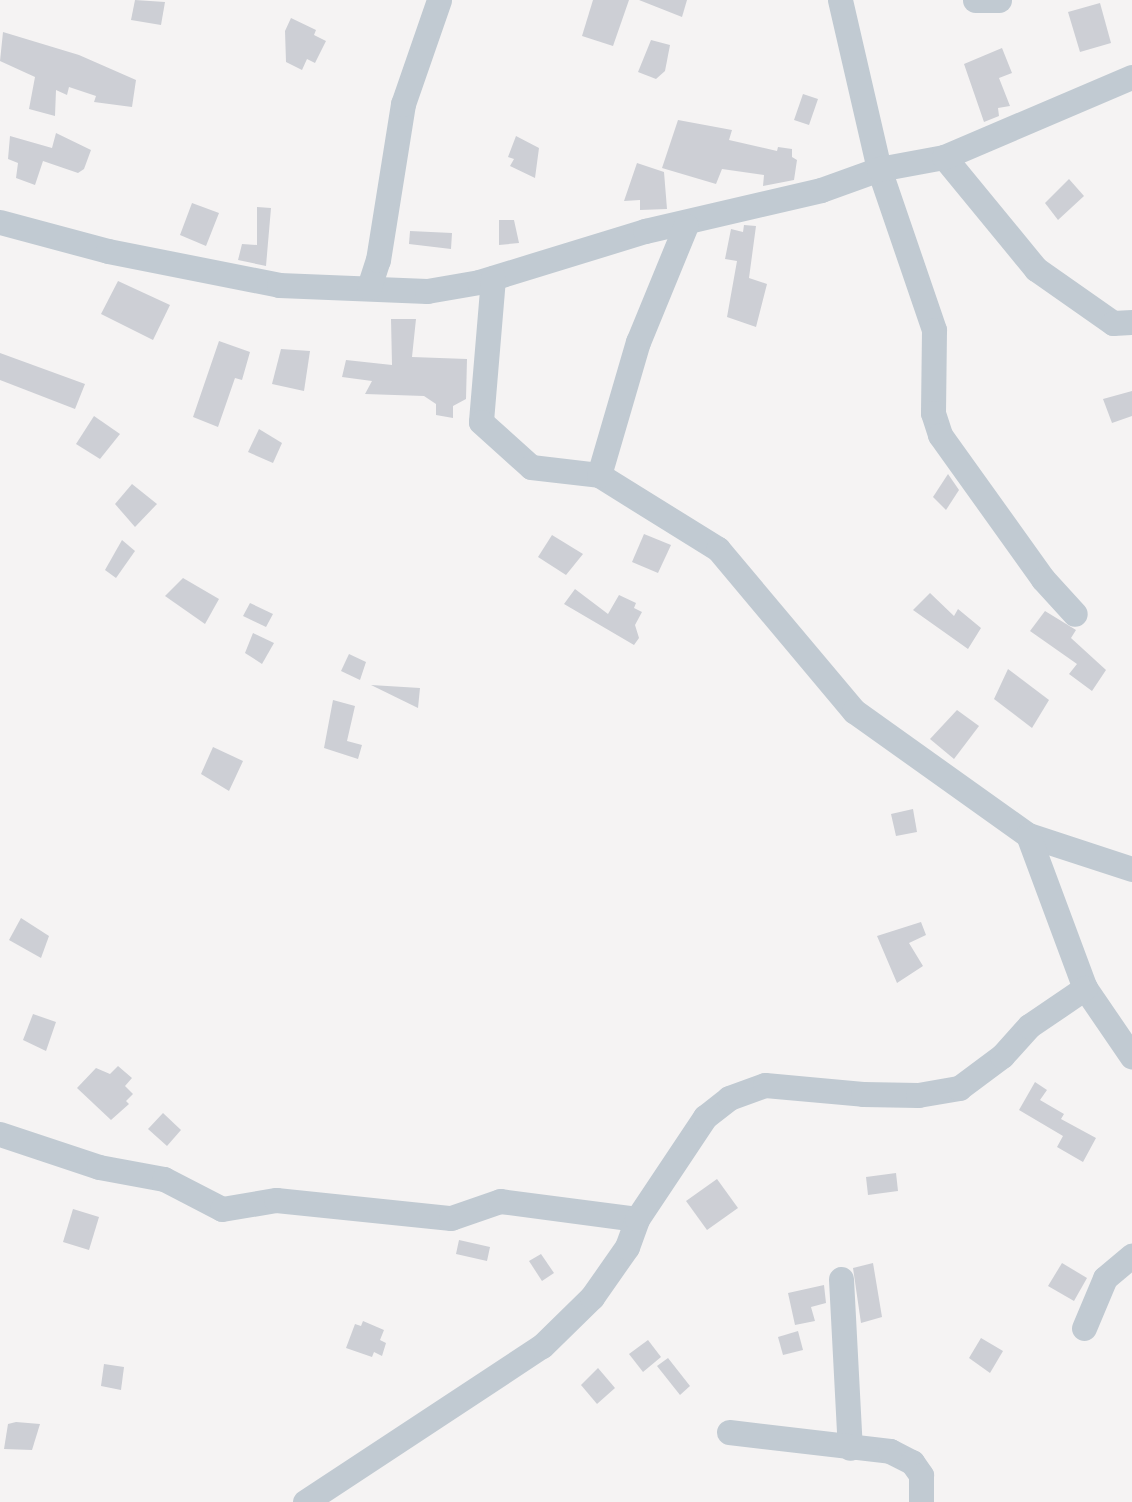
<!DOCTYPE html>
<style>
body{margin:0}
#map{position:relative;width:1132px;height:1502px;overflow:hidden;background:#f5f3f3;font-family:Signika,sans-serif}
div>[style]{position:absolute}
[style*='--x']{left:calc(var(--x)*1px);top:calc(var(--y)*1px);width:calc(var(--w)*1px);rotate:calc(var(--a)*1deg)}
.building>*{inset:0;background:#cdcfd5}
.minor>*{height:25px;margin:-12.5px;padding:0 12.5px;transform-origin:12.5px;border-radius:12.5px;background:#c1cad2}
span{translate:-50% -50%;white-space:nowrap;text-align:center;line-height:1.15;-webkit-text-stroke:9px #fff;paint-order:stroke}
</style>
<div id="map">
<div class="building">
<i style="clip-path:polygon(135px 0,165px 2px,161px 25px,131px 20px)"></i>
<i style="clip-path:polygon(593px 0,629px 0,613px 46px,582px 36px)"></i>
<i style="clip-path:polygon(639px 0,687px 0,682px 17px)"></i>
<i style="clip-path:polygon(1100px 3px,1111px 43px,1080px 52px,1068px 12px)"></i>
<i style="clip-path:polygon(291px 18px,316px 30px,314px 35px,326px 41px,315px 63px,307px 59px,302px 70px,286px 62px,285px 31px)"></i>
<i style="clip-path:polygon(3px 32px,79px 55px,136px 80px,132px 107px,94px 102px,96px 96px,69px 87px,67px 95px,56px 90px,55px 116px,29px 109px,35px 77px,0 61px)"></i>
<i style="clip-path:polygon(651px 40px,670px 45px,665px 71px,656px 79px,638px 72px)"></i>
<i style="clip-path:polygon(1002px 48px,1012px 73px,999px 78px,1010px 106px,998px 108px,999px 116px,984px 122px,964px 64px)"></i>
<i style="clip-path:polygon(803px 94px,818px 99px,809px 125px,794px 120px)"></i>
<i style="clip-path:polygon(678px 120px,732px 130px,729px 140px,777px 151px,778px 147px,792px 149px,792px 157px,797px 160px,794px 180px,763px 186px,764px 175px,722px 169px,716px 184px,662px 168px)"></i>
<i style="clip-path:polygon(56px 133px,91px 150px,84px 169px,78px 173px,43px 161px,35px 185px,16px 178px,18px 163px,8px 159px,10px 136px,52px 148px)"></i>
<i style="clip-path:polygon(516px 136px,539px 148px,535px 178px,510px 166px,514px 159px,508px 157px)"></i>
<i style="clip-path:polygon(637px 163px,664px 172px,667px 209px,640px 210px,640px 200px,624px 201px)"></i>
<i style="clip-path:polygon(1069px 179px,1084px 196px,1058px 220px,1045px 203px)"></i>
<i style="clip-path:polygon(192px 203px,219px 213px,206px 246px,180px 235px)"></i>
<i style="clip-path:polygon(257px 207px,271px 208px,266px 266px,238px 260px,242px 244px,257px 245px)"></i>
<i style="clip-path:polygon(499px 220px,514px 220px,519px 243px,499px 245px)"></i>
<i style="clip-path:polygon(744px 225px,756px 226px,749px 278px,767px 284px,756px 327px,727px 317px,737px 261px,725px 259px,731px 229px,743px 232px)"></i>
<i style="clip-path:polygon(410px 231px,452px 233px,451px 249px,409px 244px)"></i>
<i style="clip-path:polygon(118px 281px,170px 305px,153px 340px,101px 314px)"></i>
<i style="clip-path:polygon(391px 319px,416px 319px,412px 357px,467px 359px,466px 399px,453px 406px,453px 418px,436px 415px,436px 404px,424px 396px,365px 394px,372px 381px,342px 377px,346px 360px,392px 365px)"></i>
<i style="clip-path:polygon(219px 341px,250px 352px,242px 380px,235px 378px,218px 427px,193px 417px)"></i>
<i style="clip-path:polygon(281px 349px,310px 351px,304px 391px,272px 384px)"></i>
<i style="clip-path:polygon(0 353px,85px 384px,75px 409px,0 380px)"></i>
<i style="clip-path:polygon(1132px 391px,1132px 416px,1112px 423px,1103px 399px)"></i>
<i style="clip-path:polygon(94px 416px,120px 434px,100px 459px,76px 444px)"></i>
<i style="clip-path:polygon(259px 429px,282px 443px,273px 463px,248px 452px)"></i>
<i style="clip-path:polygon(948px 474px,959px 490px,946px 510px,933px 497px)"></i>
<i style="clip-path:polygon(132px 484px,157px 504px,135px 527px,115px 504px)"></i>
<i style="clip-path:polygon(644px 534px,671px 545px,658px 573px,632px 562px)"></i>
<i style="clip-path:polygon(552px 535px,583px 554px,566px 575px,538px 557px)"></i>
<i style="clip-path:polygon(122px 540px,135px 551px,116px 578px,105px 570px)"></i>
<i style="clip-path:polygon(183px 578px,219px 599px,205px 624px,165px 596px)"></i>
<i style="clip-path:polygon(575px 589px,608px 614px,619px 595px,636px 603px,634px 608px,642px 612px,635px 625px,639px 638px,634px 645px,564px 604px)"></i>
<i style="clip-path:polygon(930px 593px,954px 616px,958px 609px,981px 628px,968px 649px,913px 610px)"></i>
<i style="clip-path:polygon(250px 603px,273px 614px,266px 627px,243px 616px)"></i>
<i style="clip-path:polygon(1045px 611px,1076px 630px,1071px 638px,1106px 670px,1092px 691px,1069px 674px,1077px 664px,1030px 631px)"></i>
<i style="clip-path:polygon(253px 633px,274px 643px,262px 664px,245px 653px)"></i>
<i style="clip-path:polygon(349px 654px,366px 662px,360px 680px,341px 671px)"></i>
<i style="clip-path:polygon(1008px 669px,1049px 700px,1032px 728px,994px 699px)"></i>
<i style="clip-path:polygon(371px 685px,420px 688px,418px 708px)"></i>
<i style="clip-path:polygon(333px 700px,355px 706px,347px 741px,362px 745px,358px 759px,324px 748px)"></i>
<i style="clip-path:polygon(957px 710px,979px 726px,954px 759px,930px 739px)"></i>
<i style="clip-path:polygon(213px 747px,243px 761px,229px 791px,201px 774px)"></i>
<i style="clip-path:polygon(913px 809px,917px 832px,896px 836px,891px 814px)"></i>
<i style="clip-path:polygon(21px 918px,49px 936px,41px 958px,9px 940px)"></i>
<i style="clip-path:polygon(921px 922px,926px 935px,909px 943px,923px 966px,897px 983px,877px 936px)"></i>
<i style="clip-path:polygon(33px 1014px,56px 1022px,46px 1051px,23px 1040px)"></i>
<i style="clip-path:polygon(118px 1066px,132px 1078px,125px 1086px,133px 1094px,126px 1101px,129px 1104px,111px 1120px,77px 1088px,96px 1068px,110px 1074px)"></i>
<i style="clip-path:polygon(1035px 1082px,1047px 1090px,1040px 1100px,1064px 1114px,1061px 1119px,1096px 1138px,1083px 1162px,1057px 1147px,1063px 1136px,1019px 1110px)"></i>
<i style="clip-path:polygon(163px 1113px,181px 1130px,167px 1146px,148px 1129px)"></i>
<i style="clip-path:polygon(896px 1173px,898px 1191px,868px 1195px,866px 1177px)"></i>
<i style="clip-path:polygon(717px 1179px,738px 1208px,707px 1230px,686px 1201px)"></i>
<i style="clip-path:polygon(73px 1209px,99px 1217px,89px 1250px,63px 1242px)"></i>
<i style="clip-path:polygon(459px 1240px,490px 1247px,487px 1261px,456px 1254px)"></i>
<i style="clip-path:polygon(541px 1254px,554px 1273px,542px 1281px,529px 1261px)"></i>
<i style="clip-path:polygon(873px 1263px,882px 1317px,861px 1323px,853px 1268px)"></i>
<i style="clip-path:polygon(1062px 1263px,1087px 1278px,1074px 1301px,1048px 1286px)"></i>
<i style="clip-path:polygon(824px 1285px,826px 1303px,811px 1307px,815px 1321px,795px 1325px,788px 1293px)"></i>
<i style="clip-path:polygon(363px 1321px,384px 1330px,380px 1340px,386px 1343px,382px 1356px,374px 1352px,372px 1357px,346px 1348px,355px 1324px,361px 1326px)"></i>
<i style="clip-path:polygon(798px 1331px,803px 1350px,783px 1355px,778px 1337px)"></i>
<i style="clip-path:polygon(981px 1338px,1003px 1351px,990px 1373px,969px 1358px)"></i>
<i style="clip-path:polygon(648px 1340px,661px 1357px,643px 1372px,629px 1354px)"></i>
<i style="clip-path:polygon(668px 1358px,690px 1386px,680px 1395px,657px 1366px)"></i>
<i style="clip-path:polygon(104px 1364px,124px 1367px,121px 1390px,101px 1386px)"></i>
<i style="clip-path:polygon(598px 1368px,615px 1388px,597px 1404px,581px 1385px)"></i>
<i style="clip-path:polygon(16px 1422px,40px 1424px,32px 1450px,4px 1449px,8px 1424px)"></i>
</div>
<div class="minor">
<i style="--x:840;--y:0;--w:173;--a:77"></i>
<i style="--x:879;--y:169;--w:170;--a:71.1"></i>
<i style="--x:934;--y:330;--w:83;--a:90.7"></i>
<i style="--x:933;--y:413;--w:23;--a:72"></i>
<i style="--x:940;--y:435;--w:177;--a:54.4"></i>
<i style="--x:1043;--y:579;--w:47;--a:47.6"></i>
<i style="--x:975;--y:0;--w:24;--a:0"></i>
<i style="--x:944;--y:157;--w:145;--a:50.6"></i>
<i style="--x:1036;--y:269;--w:94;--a:35"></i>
<i style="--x:1113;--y:323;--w:19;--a:-3"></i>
<i style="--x:0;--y:222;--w:112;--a:15"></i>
<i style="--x:108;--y:251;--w:174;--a:11.2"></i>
<i style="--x:279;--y:285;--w:148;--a:2.3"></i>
<i style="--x:427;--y:291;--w:53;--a:-9.8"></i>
<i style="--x:479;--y:282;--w:174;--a:-17.1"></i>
<i style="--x:645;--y:231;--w:181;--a:-13.1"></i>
<i style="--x:821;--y:190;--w:62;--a:-19.9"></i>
<i style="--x:879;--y:169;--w:66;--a:-10.5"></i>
<i style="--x:944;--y:157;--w:204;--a:-23.1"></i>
<i style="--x:493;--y:278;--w:144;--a:94.8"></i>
<i style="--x:481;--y:422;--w:67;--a:42"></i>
<i style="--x:531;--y:467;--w:68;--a:6.7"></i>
<i style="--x:599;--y:475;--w:140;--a:31.9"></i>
<i style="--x:718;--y:549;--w:212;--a:50"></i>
<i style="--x:854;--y:711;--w:214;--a:35.5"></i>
<i style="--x:1028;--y:835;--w:109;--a:18.1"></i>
<i style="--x:369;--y:287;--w:28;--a:-72"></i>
<i style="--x:378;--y:260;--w:158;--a:-80.9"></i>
<i style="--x:403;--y:104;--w:110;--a:-70.9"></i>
<i style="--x:599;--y:475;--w:139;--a:-73.7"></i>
<i style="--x:638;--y:342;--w:126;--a:-67.7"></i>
<i style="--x:1028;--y:835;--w:163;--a:69.6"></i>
<i style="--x:1085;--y:988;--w:83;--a:55.7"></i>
<i style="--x:0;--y:1134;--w:104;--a:18.4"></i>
<i style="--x:99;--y:1167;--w:66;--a:10.5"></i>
<i style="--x:164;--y:1179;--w:65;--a:27.3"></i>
<i style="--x:222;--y:1209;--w:55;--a:-9.5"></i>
<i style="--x:276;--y:1200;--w:176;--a:5.9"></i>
<i style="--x:451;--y:1218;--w:52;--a:-19.1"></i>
<i style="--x:500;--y:1201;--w:138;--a:7.5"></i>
<i style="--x:841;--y:1279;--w:169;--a:87"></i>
<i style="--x:1084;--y:1328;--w:54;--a:-67.2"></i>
<i style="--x:1105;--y:1278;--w:35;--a:-40"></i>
<i style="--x:729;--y:1432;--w:162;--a:6.7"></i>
<i style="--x:890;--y:1451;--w:25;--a:27"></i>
<i style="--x:912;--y:1462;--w:16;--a:55"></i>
<i style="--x:921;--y:1475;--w:27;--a:90"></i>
<i style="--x:305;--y:1502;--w:284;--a:-33.4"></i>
<i style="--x:542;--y:1346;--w:70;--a:-44.4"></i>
<i style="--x:592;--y:1297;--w:61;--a:-55"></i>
<i style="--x:627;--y:1247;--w:30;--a:-70"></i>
<i style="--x:637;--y:1219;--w:123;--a:-56.3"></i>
<i style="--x:705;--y:1117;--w:31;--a:-38"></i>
<i style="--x:729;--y:1098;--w:38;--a:-20"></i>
<i style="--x:765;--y:1085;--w:98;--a:5.2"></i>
<i style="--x:863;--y:1094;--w:55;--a:1"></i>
<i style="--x:918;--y:1095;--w:42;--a:-9.7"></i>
<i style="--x:959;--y:1088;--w:54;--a:-36.7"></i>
<i style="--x:1002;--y:1056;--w:40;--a:-48"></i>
<i style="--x:1029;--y:1026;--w:68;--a:-34.2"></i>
</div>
</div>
